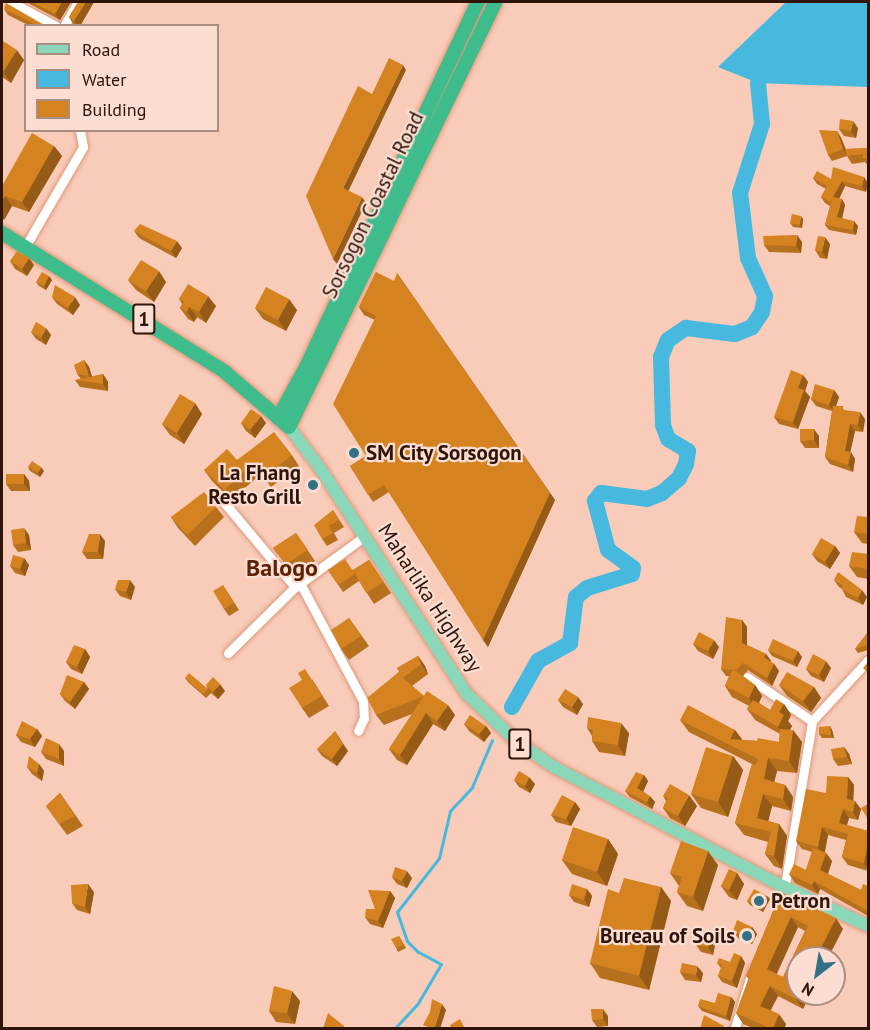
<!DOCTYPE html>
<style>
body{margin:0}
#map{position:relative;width:870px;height:1030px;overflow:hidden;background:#f9ccba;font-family:"PT Sans",sans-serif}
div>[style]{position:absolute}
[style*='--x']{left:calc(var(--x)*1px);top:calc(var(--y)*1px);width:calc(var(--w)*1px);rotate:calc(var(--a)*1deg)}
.water>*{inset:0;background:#47b9df}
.stream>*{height:3px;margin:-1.5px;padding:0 1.5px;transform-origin:1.5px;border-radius:1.5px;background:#47b9df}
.river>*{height:16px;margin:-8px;padding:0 8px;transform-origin:8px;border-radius:8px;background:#47b9df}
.roads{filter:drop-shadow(0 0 2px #de997b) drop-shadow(0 0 2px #de997b)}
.minor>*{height:9px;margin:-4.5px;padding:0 4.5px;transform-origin:4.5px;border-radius:4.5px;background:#fff}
.major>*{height:12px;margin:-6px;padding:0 6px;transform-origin:6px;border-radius:6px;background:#8bd7ba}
.highway>*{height:14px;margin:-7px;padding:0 7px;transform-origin:7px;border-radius:7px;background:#3ebc8c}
.wall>*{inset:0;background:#b7701c}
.shaded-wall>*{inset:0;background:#955b17}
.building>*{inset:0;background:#d58221}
.dots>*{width:16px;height:16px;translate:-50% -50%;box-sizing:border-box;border:3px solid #fbddd1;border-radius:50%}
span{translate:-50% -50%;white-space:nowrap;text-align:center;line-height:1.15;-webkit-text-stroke:4.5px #fbddd1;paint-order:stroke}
.shield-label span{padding:2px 4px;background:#fbddd1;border:2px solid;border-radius:4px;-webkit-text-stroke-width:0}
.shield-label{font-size:20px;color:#2e1409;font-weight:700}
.street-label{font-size:21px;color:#2e1409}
.poi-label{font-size:21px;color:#2e1409;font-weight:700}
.left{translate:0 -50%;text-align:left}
.right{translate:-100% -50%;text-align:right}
.quarter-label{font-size:24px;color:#5b2102;font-weight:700}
.frame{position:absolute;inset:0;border:3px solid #2e1409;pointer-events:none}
.legend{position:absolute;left:24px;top:24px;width:195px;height:108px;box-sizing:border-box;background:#fbddd1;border:2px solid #a98d81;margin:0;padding:8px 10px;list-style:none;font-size:18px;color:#2e1409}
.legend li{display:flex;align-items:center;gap:12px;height:30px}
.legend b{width:30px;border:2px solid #a98d81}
.north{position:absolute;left:786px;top:946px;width:60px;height:60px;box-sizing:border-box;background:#fbddd1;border:2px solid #a98d81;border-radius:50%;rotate:211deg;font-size:16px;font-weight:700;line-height:24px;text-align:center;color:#2e1409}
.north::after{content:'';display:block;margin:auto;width:21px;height:27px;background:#327086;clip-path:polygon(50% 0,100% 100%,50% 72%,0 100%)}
</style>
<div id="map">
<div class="water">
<i style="clip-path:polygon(786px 2px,868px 2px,868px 87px,758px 83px,718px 67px)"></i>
</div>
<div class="stream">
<i style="--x:395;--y:1028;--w:34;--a:-47"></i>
<i style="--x:418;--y:1003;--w:45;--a:-59.5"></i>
<i style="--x:441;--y:964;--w:26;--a:-152"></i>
<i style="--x:418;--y:952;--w:16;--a:-135"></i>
<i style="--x:407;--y:941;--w:31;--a:-109"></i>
<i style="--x:397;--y:912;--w:68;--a:-52.1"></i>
<i style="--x:439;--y:858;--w:48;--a:-76.8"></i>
<i style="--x:450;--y:811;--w:33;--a:-47"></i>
<i style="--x:472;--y:787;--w:51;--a:-66.9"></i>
</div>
<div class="river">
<i style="--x:512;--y:707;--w:53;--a:-60.5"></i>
<i style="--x:538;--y:661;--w:37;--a:-29"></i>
<i style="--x:570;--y:643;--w:46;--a:-82.6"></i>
<i style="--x:576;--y:597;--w:14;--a:-39"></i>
<i style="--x:587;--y:588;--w:47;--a:-17.3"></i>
<i style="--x:632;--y:574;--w:6;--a:-81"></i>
<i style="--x:633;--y:568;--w:31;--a:-144"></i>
<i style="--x:608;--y:550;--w:51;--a:-104.9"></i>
<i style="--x:595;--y:501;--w:10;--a:-53"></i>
<i style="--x:601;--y:493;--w:46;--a:7.4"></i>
<i style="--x:647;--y:499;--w:16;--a:-22"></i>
<i style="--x:662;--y:493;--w:23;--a:-41"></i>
<i style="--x:679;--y:478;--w:16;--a:-63"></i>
<i style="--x:686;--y:464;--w:13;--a:-81"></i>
<i style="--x:688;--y:451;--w:23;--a:-149"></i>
<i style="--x:668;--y:439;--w:15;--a:-110"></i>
<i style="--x:663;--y:425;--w:68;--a:-91.7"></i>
<i style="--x:661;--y:357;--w:18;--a:-68"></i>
<i style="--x:668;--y:340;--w:22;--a:-34"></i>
<i style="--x:686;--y:328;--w:49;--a:7"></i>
<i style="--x:735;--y:334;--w:18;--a:-22"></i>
<i style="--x:752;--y:327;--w:18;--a:-56"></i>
<i style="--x:762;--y:312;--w:16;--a:-79"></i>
<i style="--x:765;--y:296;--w:42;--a:-114.1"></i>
<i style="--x:748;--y:258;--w:65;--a:-97"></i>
<i style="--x:740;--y:193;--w:72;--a:-72.3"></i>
<i style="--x:762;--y:124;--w:41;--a:-95.6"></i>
</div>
<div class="roads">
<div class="minor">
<i style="--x:11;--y:2;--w:51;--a:28.1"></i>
<i style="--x:64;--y:26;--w:28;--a:-60"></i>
<i style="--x:25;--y:247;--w:116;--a:-59.9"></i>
<i style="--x:83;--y:147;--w:17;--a:-100"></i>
<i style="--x:222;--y:500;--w:114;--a:50"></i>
<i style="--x:300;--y:583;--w:134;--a:61.9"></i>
<i style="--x:363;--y:701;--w:17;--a:87"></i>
<i style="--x:364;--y:718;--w:14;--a:115"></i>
<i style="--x:228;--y:653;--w:94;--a:-44.6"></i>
<i style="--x:295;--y:587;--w:87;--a:-36.1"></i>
<i style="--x:747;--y:677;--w:78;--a:34.1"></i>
<i style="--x:784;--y:891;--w:172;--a:-80.6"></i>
<i style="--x:812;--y:721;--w:83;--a:-47.4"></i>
<i style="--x:735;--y:1028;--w:63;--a:-73.3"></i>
</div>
<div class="major">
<i style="--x:289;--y:427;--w:51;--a:52.9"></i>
<i style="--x:320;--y:468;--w:270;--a:57"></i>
<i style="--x:467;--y:694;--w:69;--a:43.8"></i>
<i style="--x:517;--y:742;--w:45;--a:34"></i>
<i style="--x:554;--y:767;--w:246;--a:27.6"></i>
<i style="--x:772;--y:881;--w:106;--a:25.1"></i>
</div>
<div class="highway">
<i style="--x:2;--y:233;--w:263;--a:31.9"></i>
<i style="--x:225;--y:372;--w:84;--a:40.7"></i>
<i style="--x:289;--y:427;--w:472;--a:-64.1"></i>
<i style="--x:278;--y:418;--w:58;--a:-61.2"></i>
<i style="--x:306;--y:367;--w:403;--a:-64.8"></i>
</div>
</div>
<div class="wall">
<i style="clip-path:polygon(27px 2px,71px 2px,60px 20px,28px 3px)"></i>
<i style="clip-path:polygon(78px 2px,94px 2px,80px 26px,76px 26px,73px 24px,69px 17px)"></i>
<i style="clip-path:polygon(4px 9px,46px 26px,30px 26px,8px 15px)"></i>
<i style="clip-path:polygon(2px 42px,24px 60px,11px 83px,2px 77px)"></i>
<i style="clip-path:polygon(858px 128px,856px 138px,844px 136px,839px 129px)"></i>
<i style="clip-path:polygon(837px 131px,841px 138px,846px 149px,868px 148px,868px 166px,865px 162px,852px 164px,847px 156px,832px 161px,828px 155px)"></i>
<i style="clip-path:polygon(54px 146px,62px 156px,29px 212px,12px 206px,4px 220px,2px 218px,2px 186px)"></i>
<i style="clip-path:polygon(813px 178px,868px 183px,866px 192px,845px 186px,839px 199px,842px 199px,845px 205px,842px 218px,858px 226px,856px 235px,829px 230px,825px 225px,830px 206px,825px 203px,821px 197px,826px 189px,817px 184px)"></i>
<i style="clip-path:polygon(803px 219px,802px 228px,793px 227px,790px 223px)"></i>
<i style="clip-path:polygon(134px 231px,182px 248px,176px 258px,139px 238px)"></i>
<i style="clip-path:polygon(802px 242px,801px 253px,769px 252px,764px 245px)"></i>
<i style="clip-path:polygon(830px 244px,827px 259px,820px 258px,815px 250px)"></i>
<i style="clip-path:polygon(10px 261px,34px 265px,27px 276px,15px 269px)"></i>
<i style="clip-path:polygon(376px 272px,555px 500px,488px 647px,389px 492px,373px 502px,350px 466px,366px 456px,375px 320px,364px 315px,359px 307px)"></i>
<i style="clip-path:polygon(49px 276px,52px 280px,46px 290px,39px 286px,36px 282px)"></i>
<i style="clip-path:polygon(128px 280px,166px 282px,154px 302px,136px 290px)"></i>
<i style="clip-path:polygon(52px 297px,80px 305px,73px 315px,57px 304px)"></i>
<i style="clip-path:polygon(179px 299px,216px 306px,206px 323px,197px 317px,194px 322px,188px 319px,180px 308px,182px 304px)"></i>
<i style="clip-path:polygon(255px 308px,297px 310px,286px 331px,263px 319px)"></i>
<i style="clip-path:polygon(31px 332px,51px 335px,46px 345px,36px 339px)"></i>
<i style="clip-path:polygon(84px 360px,89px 367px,92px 377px,103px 374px,108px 382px,108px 391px,80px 387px,75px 380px,81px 379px,77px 374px)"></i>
<i style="clip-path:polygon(803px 375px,808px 382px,805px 391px,810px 397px,798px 429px,779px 424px,774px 417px)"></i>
<i style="clip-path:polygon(834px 390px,839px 397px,836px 406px,865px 419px,863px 432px,855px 431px,850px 452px,855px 459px,853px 472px,830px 464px,825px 457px,832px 411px,816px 406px,811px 399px)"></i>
<i style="clip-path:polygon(202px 414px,184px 444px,170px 435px,162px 424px)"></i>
<i style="clip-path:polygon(241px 423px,266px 423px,255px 438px,246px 431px)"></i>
<i style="clip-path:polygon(819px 436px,819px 448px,805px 448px,800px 441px)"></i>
<i style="clip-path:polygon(292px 455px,299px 466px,271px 487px,261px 474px,231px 500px,212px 481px,204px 470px,237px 460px)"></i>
<i style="clip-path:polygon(28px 467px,44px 471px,40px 477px,30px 471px)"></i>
<i style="clip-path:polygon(24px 474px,29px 481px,30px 491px,11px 491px,6px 484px)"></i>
<i style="clip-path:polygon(216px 507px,224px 517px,195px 546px,178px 528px,171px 517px)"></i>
<i style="clip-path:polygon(333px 510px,344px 527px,334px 533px,338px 540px,327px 546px,322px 539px)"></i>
<i style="clip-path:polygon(868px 517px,868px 544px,862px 543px,854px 532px)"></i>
<i style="clip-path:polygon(296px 533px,315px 561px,294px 575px,273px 548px)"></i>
<i style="clip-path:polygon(29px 535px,31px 550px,18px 552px,13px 545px)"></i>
<i style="clip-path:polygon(105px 541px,103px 559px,87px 559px,82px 552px)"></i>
<i style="clip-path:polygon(835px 546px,840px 553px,830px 569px,817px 561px,812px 554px)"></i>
<i style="clip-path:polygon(868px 554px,868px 579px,857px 577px,849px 566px)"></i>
<i style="clip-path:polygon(24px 558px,29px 565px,25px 576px,15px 573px,10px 566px)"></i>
<i style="clip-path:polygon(369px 560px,391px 593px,374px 604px,359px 581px,343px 592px,328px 570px,353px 570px)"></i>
<i style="clip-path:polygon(834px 580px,867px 597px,863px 605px,846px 597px,842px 589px,839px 587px)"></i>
<i style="clip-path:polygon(223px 585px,239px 610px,229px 616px,224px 609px)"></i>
<i style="clip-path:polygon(135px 587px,131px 600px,120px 596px,115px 589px)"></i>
<i style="clip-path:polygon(349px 618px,369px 646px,349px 660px,341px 649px)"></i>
<i style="clip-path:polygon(742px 620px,747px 627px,747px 645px,766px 654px,771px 661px,771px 662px,774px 664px,779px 671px,772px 686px,748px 670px,743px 676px,755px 685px,762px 696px,759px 703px,770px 710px,784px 704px,791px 715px,788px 721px,792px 726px,790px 730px,793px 730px,802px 742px,797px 773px,777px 771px,774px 782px,785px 785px,793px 797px,791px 811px,772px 806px,768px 821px,779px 824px,787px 836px,782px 869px,774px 866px,765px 854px,768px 842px,744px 835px,735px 823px,752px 764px,689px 732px,680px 720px,735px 730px,742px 740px,779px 742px,780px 734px,755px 720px,747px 709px,749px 706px,732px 697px,725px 686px,729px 676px,726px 676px,721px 669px)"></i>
<i style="clip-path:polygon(868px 632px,868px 650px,858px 653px,855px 649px)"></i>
<i style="clip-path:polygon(693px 644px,719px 647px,713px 659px,698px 651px)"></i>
<i style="clip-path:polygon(85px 649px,90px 657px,82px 674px,71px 669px,66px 662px)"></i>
<i style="clip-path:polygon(768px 650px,802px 657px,797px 667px,772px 656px)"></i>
<i style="clip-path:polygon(418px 656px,425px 666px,428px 674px,412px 686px,424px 696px,455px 715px,445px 731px,433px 724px,407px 765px,397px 760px,389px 749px,412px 714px,384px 725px,376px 715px,399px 671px,397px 668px)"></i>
<i style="clip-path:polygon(831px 668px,824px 682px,811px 676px,806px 669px)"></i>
<i style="clip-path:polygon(185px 678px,208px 689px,206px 685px,225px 691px,218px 699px,211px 693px,206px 698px,188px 682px)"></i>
<i style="clip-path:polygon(312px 679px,329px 706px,309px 718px,302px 708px)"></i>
<i style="clip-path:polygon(84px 682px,89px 689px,75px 709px,65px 701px,60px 694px)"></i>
<i style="clip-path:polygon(779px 685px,814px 687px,821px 698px,811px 712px,787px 696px)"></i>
<i style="clip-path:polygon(558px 700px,583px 704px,577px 715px,563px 707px)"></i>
<i style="clip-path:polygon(464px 724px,486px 726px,491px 733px,484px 742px,469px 731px)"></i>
<i style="clip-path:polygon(830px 726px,832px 730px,834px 738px,822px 738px,819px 734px)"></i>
<i style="clip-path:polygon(587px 728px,629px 733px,625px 756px,599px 752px,592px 741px,592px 736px)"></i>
<i style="clip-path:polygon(37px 729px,42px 736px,35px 747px,21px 742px,16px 735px)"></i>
<i style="clip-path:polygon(844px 747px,849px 754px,852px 764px,838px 766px,833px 759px)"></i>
<i style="clip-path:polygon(317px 749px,348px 751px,337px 766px,322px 756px)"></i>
<i style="clip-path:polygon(64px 751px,64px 766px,46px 759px,41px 752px)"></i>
<i style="clip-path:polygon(733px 756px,743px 770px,728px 817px,701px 808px,691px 794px)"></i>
<i style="clip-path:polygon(39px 764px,44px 771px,42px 781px,32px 774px,27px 767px)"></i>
<i style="clip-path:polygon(644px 775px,648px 781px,643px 791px,655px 802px,652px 809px,630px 797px,625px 791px)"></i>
<i style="clip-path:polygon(848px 777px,854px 785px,853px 800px,861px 809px,858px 820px,849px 818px,847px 825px,868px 831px,868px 871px,848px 865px,842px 857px,846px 840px,828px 835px,825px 852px,832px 861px,828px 874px,861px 890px,868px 886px,868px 916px,820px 889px,818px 894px,795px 883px,789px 874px,806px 870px,812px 852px,802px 849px,796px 841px,826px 793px)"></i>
<i style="clip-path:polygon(514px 780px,535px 784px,530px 793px,519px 787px)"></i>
<i style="clip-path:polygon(60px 793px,83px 826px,67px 835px,46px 806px)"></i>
<i style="clip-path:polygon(663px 796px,697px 806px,685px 826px,670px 818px,663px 808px,666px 801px)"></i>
<i style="clip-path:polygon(575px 802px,580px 809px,571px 826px,556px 822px,551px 815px)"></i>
<i style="clip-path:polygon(608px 839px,618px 854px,607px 886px,572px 874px,562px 860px)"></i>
<i style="clip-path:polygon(718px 865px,703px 911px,687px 906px,677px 892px,679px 886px,670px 873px)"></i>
<i style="clip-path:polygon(737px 873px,744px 884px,737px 900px,729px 897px,721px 886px)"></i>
<i style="clip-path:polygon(392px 877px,412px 878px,407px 888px,397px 884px)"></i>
<i style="clip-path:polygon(661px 887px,671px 901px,649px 990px,600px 978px,590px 963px)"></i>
<i style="clip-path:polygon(587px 889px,592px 896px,589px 907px,574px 902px,569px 895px)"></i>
<i style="clip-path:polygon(390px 891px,395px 898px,383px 928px,370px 924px,365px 917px,375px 909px)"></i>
<i style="clip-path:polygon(94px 892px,90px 914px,77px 910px,72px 903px)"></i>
<i style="clip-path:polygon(evenodd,781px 892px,843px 929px,798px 994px,810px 994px,803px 1009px,778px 996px,771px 1010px,786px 1024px,784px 1029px,755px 1029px,743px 1024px,736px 1013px,749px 979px,746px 976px,781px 892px,798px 927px,805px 931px,783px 977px,776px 974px,798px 927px)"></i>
<i style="clip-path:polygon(767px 896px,770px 899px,763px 912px,750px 905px,747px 901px)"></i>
<i style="clip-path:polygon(752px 927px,757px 934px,752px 944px,738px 938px,733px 931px)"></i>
<i style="clip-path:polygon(711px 932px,716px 940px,713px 955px,701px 952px,696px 945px)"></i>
<i style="clip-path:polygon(399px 936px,406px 948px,398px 952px,396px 948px)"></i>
<i style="clip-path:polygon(741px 956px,745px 963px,737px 988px,722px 982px,718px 976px,721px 968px,717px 963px,730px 962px)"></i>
<i style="clip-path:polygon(680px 972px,703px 973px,701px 982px,685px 980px)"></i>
<i style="clip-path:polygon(731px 997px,735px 1002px,730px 1021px,702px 1011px,698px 1006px,715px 1003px)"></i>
<i style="clip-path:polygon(300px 1001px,295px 1024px,276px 1022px,269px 1011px)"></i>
<i style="clip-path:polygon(608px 1016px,608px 1026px,597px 1027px,592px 1020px)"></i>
</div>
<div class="shaded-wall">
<i style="clip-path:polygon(62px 2px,71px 2px,60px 20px,55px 14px)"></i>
<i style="clip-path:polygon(86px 2px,94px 2px,80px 26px,77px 26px,74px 21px)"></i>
<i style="clip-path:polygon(17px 50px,24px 60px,11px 83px,3px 72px)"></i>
<i style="clip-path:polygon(403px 65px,406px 70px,347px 194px,343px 188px)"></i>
<i style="clip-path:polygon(853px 121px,858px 128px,856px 138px,851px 131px)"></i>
<i style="clip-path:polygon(837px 131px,841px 138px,848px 156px,843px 149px)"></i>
<i style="clip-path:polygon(54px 146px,62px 156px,29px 212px,22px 202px)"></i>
<i style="clip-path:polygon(864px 177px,868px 183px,866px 192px,862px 186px)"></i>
<i style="clip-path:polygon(842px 181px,845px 186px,837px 203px,833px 197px)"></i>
<i style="clip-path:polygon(5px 196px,12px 206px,4px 220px,2px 216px,2px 201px)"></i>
<i style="clip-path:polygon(362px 197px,366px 203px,337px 264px,333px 259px)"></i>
<i style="clip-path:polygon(842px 199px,845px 205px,841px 223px,837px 217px)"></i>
<i style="clip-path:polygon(801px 216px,803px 219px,802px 228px,800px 225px)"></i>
<i style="clip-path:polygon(854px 221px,858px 226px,856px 235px,853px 230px)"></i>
<i style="clip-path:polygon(797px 235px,802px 242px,801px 253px,796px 246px)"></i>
<i style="clip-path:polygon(825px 237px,830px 244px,827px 259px,822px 252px)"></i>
<i style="clip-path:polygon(177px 241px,182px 248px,176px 258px,171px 251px)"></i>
<i style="clip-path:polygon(29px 258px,34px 265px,27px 276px,22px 269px)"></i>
<i style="clip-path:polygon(159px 271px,166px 282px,154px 302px,146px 291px)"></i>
<i style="clip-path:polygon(397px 273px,555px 500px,488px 647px,483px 640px)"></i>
<i style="clip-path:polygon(49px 276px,52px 280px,46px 290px,44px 286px)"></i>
<i style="clip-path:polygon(208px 296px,216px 306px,206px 323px,199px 312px)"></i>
<i style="clip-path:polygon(75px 297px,80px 305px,73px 315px,68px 308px)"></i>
<i style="clip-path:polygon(289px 299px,297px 310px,286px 331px,278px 320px)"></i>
<i style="clip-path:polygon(189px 307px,197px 317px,194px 322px,187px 312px)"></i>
<i style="clip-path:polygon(46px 328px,51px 335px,46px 345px,41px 338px)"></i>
<i style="clip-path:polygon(84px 360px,89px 367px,94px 383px,89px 376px)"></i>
<i style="clip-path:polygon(103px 374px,108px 382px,108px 391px,103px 384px)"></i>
<i style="clip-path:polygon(803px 375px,808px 382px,805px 391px,810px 397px,798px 429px,793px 422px,798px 388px)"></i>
<i style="clip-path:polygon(834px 390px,839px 397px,834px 412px,829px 405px)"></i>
<i style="clip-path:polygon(195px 403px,202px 414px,184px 444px,177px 433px)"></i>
<i style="clip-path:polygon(860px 412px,865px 419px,863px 432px,858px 425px)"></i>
<i style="clip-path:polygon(261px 416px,266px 423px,255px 438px,250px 430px)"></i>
<i style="clip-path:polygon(850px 424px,855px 431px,849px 458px,845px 451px)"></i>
<i style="clip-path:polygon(814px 429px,819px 436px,819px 448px,814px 440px)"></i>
<i style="clip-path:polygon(851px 452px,855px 459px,853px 472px,848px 465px)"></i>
<i style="clip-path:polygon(41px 467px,44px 471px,40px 477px,38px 473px)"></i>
<i style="clip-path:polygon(24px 474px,29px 481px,30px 491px,24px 484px)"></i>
<i style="clip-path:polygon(24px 528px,29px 535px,31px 550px,26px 543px)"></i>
<i style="clip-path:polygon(100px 534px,105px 541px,103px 559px,98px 552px)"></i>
<i style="clip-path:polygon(835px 546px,840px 553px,830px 569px,825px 562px)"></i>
<i style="clip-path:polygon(24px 558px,29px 565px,25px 576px,20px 569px)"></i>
<i style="clip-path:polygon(130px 580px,135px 587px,131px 600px,126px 592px)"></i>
<i style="clip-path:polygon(862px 590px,867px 597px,863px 605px,858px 598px)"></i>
<i style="clip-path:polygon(742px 620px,747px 627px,747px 650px,742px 643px)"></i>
<i style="clip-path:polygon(714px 640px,719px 647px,713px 659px,708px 651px)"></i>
<i style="clip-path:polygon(85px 649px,90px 657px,82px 674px,77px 667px)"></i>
<i style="clip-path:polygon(798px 651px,802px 657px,797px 667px,793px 661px)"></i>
<i style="clip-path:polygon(766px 654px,771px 661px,769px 665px,764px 657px)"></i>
<i style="clip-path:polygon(418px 656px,425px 666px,428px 674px,421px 664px)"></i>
<i style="clip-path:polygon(826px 661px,831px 668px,824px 682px,819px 675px)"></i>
<i style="clip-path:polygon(774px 664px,779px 671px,772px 686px,767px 678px)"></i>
<i style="clip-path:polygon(84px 682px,89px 689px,75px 709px,70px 702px)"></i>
<i style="clip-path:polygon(220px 684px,225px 691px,218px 699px,213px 692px)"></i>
<i style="clip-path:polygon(755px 685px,762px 696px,756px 709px,749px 698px)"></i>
<i style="clip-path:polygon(814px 687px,821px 698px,811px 712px,803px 701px)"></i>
<i style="clip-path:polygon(578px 697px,583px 704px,577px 715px,572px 707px)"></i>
<i style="clip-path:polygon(784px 704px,791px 715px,788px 721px,792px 726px,785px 738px,778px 727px,779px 712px)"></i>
<i style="clip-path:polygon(448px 705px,455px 715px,445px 731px,437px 721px)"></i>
<i style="clip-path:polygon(426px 713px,433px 724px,407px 765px,400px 755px)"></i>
<i style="clip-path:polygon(621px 723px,629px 733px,625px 756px,618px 745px)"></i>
<i style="clip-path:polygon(486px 726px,491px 733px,484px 742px,479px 734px)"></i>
<i style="clip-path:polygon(830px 726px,832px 730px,834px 738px,831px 735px)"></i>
<i style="clip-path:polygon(37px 729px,42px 736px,35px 747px,30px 739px)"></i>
<i style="clip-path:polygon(735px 730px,744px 742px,730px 739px)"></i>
<i style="clip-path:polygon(793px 730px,802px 742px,797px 773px,789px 761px)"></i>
<i style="clip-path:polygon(335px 731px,348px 751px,337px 766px,332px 759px)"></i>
<i style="clip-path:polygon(59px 744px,64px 751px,64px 766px,59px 759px)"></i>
<i style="clip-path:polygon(844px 747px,849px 754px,852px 764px,847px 757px)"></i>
<i style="clip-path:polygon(733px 756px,743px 770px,728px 817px,718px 802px)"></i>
<i style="clip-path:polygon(768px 758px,777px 771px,772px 791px,764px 779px)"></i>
<i style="clip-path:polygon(39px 764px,44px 771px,42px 781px,37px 773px)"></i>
<i style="clip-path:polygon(644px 775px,648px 781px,642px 794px,637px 788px)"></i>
<i style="clip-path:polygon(529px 777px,535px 784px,530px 793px,525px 786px)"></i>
<i style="clip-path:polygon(848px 777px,854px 785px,853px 807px,847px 799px)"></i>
<i style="clip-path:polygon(785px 785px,793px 797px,791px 811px,783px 799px)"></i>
<i style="clip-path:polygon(763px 794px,772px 806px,766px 830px,757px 818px)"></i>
<i style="clip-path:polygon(689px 795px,697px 806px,685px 826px,678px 816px)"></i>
<i style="clip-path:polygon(650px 796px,655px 802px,652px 809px,647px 802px)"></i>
<i style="clip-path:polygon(855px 801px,861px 809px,858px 820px,853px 812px)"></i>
<i style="clip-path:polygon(575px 802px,580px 809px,571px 826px,566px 819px)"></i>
<i style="clip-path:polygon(843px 809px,849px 818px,845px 831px,839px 823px)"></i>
<i style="clip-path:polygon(779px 824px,787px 836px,782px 869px,774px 856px)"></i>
<i style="clip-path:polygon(822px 827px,828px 835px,824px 855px,818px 847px)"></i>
<i style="clip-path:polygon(608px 839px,618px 854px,607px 886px,597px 872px)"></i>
<i style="clip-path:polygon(868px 843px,868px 870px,864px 863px)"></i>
<i style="clip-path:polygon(708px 851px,718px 865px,703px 911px,693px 897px)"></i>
<i style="clip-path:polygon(826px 853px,832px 861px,826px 879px,820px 870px)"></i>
<i style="clip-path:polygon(407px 871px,412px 878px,407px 888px,402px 881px)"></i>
<i style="clip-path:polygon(737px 873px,744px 884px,737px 900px,729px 890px)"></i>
<i style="clip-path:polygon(814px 881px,820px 889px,818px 894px,812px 885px)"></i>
<i style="clip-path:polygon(88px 884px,94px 892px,90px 914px,85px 907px)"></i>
<i style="clip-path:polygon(661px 887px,671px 901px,649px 990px,639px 976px)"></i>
<i style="clip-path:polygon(587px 889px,592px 896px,589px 907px,584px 900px)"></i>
<i style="clip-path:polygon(390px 891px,395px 898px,383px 928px,378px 921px)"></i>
<i style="clip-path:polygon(767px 896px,770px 899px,763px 912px,761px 908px)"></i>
<i style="clip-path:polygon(791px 917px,798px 927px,774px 980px,767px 969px)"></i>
<i style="clip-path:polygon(836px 918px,843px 929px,828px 958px,816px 958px)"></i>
<i style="clip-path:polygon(752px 927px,757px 934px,752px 944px,747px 937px)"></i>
<i style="clip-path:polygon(711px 932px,716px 940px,713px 955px,708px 947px)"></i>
<i style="clip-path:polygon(741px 956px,745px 963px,737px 988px,732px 981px)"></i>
<i style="clip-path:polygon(697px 966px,703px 973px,701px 982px,696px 975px)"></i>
<i style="clip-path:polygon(770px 986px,778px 996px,767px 1016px,760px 1006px)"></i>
<i style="clip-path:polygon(292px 991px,300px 1001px,295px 1024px,287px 1013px)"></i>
<i style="clip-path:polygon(798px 994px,810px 994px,803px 1009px,796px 999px)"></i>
<i style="clip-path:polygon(731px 997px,735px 1002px,730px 1021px,726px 1016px)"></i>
<i style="clip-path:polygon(442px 1004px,446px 1010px,440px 1029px,434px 1029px)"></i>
<i style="clip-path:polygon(603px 1009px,608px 1016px,608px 1026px,603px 1019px)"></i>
<i style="clip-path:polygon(779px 1014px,786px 1024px,784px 1029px,773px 1029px)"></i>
</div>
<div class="building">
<i style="clip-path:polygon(32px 2px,62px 2px,55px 14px)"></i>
<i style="clip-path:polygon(78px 2px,86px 2px,74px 21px,69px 17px)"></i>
<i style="clip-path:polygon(6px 3px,46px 26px,36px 26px,37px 25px,4px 9px)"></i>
<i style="clip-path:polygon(3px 41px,17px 50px,3px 72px,2px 71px,2px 42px)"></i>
<i style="clip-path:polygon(389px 58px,403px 65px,343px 188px,362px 197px,333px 259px,306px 196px,358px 86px,372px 94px)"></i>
<i style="clip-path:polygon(840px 119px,853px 121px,851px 131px,839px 129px)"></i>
<i style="clip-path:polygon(819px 130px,837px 131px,843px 149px,828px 155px)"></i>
<i style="clip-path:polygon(32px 133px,54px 146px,22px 202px,5px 196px,2px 201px,2px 186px)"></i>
<i style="clip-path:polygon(868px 148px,868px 159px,863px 158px,863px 154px,847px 156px,845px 149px)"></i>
<i style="clip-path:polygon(833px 167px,864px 177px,862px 186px,842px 181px,833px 197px,842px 199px,837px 217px,854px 221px,853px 230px,825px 225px,832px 199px,830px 202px,821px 197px,827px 186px,813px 178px,817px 171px,831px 179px)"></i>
<i style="clip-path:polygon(792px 214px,801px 216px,800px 225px,790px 223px)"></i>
<i style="clip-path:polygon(140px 224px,177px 241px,171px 251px,134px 231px)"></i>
<i style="clip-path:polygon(797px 235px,796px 246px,764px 245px,763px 236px)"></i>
<i style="clip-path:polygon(818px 236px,825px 237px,822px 252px,815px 250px)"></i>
<i style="clip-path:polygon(17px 251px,29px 258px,22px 269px,10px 261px)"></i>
<i style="clip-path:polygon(141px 260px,159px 271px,146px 291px,128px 280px)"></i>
<i style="clip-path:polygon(42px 272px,49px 276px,44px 286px,36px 282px)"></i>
<i style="clip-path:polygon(376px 272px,394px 281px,397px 273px,550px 493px,483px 640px,384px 485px,368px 495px,350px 466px,366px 456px,333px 404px,376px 316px,359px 307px)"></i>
<i style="clip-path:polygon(188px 284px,208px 296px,199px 312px,189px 307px,187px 312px,180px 308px,184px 302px,179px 299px)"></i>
<i style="clip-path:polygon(55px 285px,75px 297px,68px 308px,52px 297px)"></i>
<i style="clip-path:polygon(266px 287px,289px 299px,278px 320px,255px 308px)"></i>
<i style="clip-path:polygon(36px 322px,46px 328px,41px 338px,31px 332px)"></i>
<i style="clip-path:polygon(84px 360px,89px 376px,77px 374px,74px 365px)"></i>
<i style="clip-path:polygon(791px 370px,803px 375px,798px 388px,804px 390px,793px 422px,774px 417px)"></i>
<i style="clip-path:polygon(103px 374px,103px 384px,75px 380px)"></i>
<i style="clip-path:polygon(815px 384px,834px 390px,829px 405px,811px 399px)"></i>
<i style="clip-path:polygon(180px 394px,195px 403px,177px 433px,162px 424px)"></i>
<i style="clip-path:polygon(833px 406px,843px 406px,843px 410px,860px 412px,858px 425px,850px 424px,845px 451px,851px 452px,848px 465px,825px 457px)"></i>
<i style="clip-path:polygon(251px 409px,261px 416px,250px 430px,241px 423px)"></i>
<i style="clip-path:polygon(800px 429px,814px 429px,814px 440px,800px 441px)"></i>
<i style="clip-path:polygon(274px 432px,292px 455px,264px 477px,253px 463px,224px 490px,204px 470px,227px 449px,237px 460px)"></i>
<i style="clip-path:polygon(32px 461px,41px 467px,38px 473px,28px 467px)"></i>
<i style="clip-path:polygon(6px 474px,24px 474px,24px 484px,6px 484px)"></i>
<i style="clip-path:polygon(204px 492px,216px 507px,187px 535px,171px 517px)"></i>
<i style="clip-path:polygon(333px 510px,339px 520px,329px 526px,333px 533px,322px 539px,314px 525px)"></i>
<i style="clip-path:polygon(857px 516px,868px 517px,868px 534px,854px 532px)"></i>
<i style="clip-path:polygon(24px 528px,26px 543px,13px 545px,11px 530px)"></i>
<i style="clip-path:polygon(296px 533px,308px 550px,286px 564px,273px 548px)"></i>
<i style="clip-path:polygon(89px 534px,100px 534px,98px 552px,82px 552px)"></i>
<i style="clip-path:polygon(821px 538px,835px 546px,825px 562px,812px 554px)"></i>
<i style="clip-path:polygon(852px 552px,868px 554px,868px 569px,849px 566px)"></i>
<i style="clip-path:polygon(13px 555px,24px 558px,20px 569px,10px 566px)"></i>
<i style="clip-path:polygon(345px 559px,355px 574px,338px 585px,328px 570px)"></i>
<i style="clip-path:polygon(369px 560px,384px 582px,366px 593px,353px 570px)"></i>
<i style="clip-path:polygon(838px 572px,862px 590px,858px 598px,841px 589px,843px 585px,834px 580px)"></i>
<i style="clip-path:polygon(118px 580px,130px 580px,126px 592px,115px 589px)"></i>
<i style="clip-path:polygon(223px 585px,234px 603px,224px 609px,213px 591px)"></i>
<i style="clip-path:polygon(726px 617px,742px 620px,742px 643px,766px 654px,764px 657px,774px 664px,767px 678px,743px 663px,736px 670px,733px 669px,732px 670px,721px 669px)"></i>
<i style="clip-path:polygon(349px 618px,361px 636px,341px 649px,331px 630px)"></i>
<i style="clip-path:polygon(699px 632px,714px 640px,708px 651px,693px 644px)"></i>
<i style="clip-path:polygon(868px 632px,868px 645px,855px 649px)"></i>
<i style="clip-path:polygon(773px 639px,798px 651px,793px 661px,768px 650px)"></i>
<i style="clip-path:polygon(74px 645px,85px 649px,77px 667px,66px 662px)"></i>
<i style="clip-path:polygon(813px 654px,826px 661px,819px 675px,806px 669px)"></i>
<i style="clip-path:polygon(418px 656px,421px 664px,403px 678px,424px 696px,376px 715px,367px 698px,400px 671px,397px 668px)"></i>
<i style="clip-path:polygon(868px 662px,868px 673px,863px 668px)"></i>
<i style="clip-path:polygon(305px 669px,322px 696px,302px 708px,289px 688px,302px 680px,298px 673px)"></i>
<i style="clip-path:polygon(733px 669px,755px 685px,749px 698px,725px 686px)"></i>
<i style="clip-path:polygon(787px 672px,814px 687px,803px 701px,779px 685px)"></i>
<i style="clip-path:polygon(189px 673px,208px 689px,203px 694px,185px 678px)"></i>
<i style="clip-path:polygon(67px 675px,84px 682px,70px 702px,60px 694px)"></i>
<i style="clip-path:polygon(213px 677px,220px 684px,213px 692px,206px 685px)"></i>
<i style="clip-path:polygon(565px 689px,578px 697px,572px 707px,558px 700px)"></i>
<i style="clip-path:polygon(427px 691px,448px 705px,437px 721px,426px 713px,400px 755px,389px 749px)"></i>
<i style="clip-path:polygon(776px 699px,784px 704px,779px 712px,784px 715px,778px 727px,747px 709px,753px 700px,770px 710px)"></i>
<i style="clip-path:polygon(688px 705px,735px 730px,730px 739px,757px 741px,758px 738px,779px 742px,780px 729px,793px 730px,789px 761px,768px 758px,764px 779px,785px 785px,783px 799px,763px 794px,757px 818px,779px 824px,774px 856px,765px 854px,771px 832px,735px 823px,752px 764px,756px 765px,758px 759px,680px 720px)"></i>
<i style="clip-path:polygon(470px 715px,486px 726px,479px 734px,464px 724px)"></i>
<i style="clip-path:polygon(588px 717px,621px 723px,618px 745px,592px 741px,593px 729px,587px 728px)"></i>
<i style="clip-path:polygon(22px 721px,37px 729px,30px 739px,16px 735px)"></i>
<i style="clip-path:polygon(830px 726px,831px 735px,819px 734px,819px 727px)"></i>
<i style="clip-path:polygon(335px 731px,343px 744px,332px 759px,317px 749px)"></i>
<i style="clip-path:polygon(46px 738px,59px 744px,59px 759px,41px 752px)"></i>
<i style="clip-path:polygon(706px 747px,733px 756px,718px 802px,691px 794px)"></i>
<i style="clip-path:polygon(844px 747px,847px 757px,833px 759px,831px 749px)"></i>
<i style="clip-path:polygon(29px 756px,39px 764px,37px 773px,27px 767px)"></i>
<i style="clip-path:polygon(519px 771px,529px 777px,525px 786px,514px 780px)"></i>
<i style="clip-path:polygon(636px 772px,644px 775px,637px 788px,650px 796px,647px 802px,625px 791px)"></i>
<i style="clip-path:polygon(827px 776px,848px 777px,847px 799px,855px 801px,853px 812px,843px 809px,839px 823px,868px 831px,868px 843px,864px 863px,842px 857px,848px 834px,822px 827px,818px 847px,796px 841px,806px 789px,826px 793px)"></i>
<i style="clip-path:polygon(670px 784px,689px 795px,678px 816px,663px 808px,668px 798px,663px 796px)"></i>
<i style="clip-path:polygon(60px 793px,75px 816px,59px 824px,46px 806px)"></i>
<i style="clip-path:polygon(562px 795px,575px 802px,566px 819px,551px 815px)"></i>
<i style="clip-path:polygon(868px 804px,868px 819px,861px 808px)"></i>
<i style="clip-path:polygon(573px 827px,608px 839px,597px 872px,562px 860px)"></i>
<i style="clip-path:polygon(681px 841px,708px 851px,693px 897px,677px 892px,682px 877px,670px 873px)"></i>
<i style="clip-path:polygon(813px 848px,826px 853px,820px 870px,861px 890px,863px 884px,868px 886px,868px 911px,814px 881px,812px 885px,789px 874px,794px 864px,806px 870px)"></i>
<i style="clip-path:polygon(395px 867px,407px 871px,402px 881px,392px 877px)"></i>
<i style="clip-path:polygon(729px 869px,737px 873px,729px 890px,721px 886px)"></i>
<i style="clip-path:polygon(624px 878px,661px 887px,639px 976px,590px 963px,608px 889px,619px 893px)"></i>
<i style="clip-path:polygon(88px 884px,85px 907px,72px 903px,71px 885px)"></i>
<i style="clip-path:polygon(572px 884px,587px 889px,584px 900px,569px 895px)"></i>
<i style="clip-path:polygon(754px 889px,767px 896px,761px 908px,747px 901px)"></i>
<i style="clip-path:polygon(368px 890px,390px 891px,378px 921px,365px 917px,366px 909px,375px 909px)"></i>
<i style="clip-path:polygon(evenodd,781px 892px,836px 918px,816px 958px,798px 958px,798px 994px,796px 999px,770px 986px,760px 1006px,779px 1014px,773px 1029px,772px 1029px,736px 1013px,749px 977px,746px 976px,781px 892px,791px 917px,808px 926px,783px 977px,767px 969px,791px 917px)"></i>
<i style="clip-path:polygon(737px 920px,752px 927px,747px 937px,733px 931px)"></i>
<i style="clip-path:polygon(698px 930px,711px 932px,708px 947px,696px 945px)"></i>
<i style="clip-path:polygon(399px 936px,403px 945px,396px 948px,391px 939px)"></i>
<i style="clip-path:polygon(734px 953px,741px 956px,732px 981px,718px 976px,722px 965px,717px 963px,719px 958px,730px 962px)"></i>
<i style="clip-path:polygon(682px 963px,697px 966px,696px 975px,680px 972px)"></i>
<i style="clip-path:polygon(274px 986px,292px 991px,287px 1013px,269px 1011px)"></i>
<i style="clip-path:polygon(718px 993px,731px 997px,726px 1016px,698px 1006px,700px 999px,715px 1003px)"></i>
<i style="clip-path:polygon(432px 999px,442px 1004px,434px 1029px,423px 1025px,430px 1012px)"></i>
<i style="clip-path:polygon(591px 1009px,603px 1009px,603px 1019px,592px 1020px)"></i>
<i style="clip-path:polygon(328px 1013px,344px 1026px,343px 1029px,323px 1029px)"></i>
<i style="clip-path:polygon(704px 1015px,724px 1026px,723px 1029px,700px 1029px)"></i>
<i style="clip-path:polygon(460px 1019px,465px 1029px,452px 1029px,450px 1025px)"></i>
</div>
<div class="dots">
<i style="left:354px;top:453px;background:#327086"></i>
<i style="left:313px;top:485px;background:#327086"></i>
<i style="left:759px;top:901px;background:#327086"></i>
<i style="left:747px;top:936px;background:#327086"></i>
</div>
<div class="shield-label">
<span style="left:144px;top:319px">1</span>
<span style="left:520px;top:744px">1</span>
</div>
<div class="street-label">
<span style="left:373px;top:205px;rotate:-64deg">Sorsogon Coastal Road</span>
<span style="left:430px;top:598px;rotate:57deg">Maharlika Highway</span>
</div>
<div class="poi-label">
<span class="left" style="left:366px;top:453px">SM City Sorsogon</span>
<span class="right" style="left:301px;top:485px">La Fhang<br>Resto Grill</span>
<span class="left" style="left:771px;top:901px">Petron</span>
<span class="right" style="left:735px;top:936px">Bureau of Soils</span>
</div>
<div class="quarter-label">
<span style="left:282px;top:568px">Balogo</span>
</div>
<div class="frame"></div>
<ul class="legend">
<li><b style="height:8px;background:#8bd7ba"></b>Road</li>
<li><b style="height:16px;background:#47b9df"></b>Water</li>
<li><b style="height:16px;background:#d58221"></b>Building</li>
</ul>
<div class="north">N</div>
</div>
